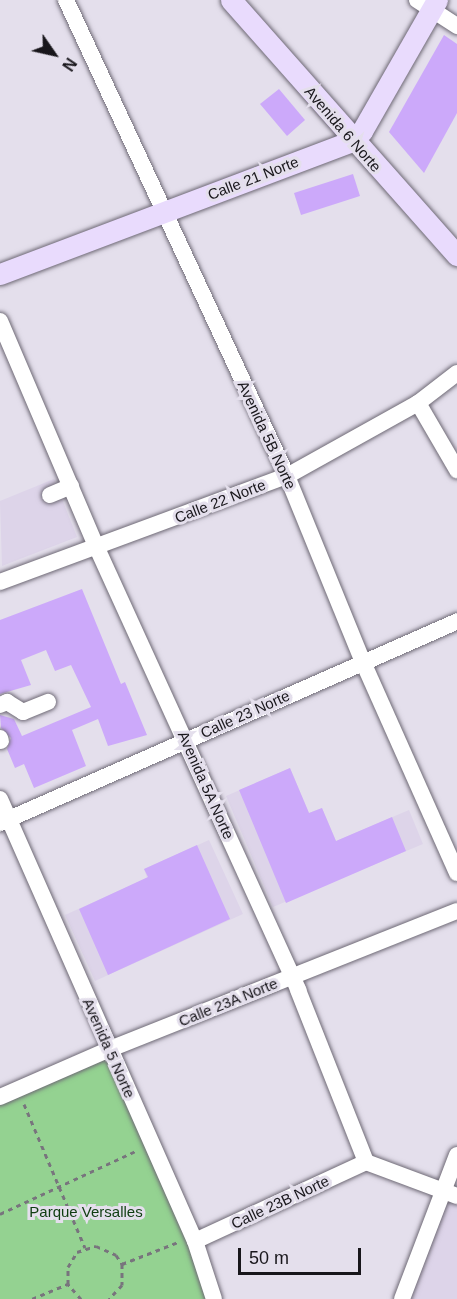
<!DOCTYPE html>
<style>
body{margin:0}
#map{position:relative;width:457px;height:1299px;overflow:hidden;background:#e4dfec;font-family:Helvetica,sans-serif}
div>[style]{position:absolute}
[style*='--x']{left:calc(var(--x)*1px);top:calc(var(--y)*1px);width:calc(var(--w)*1px);rotate:calc(var(--a)*1deg)}
.built>*{inset:0;background:#ddd4e9}
.green>*{inset:0;background:#94d291}
.building>*{inset:0;background:#cca9fa}
.path>*{height:3px;margin-top:-1.5px;transform-origin:0;background:repeating-linear-gradient(90deg,#78747d 0 4.5px,transparent 0 9px)}
.roads{filter:drop-shadow(0 0 2px #6e6975) drop-shadow(0 0 2px #6e6975)}
.minor>*{height:16px;margin:-8px;padding:0 8px;transform-origin:8px;border-radius:8px;background:#fff}
.major>*{height:21px;margin:-10.5px;padding:0 10.5px;transform-origin:10.5px;border-radius:10.5px;background:#e9dbfd}
span{translate:-50% -50%;white-space:nowrap;text-align:center;line-height:1.15;-webkit-text-stroke:6px #e4dfec;paint-order:stroke}
.street-label{font-size:15px;color:#18161b}
.park-label{font-size:15px;color:#0f3d10}
.north{position:absolute;left:24px;top:24px;width:60px;height:60px;-webkit-text-stroke:4px #e4dfec;paint-order:stroke;rotate:124deg;font-size:16px;font-weight:700;line-height:24px;text-align:center;color:#18161b}
.north::after{content:'';display:block;margin:auto;width:21px;height:27px;background:#18161b;clip-path:polygon(50% 0,100% 100%,50% 72%,0 100%)}
.scale{position:absolute;left:238px;top:1248px;width:123px;height:27px;box-sizing:border-box;border:3px solid #18161b;border-top:0;padding-left:8px;font-size:18px;line-height:21px;white-space:nowrap;color:#18161b;-webkit-text-stroke:4px #e4dfec;paint-order:stroke}
</style>
<div id="map">
<div class="built">
<i style="clip-path:polygon(54px 479px,77px 537px,2px 566px,0 501px)"></i>
<i style="clip-path:polygon(290px 768px,309px 813px,322px 808px,336px 841px,409px 810px,423px 844px,273px 907px,226px 796px)"></i>
<i style="clip-path:polygon(209px 840px,243px 914px,95px 981px,65px 915px,147px 878px,144px 869px)"></i>
<i style="clip-path:polygon(442px 1191px,457px 1196px,457px 1299px,402px 1299px)"></i>
</div>
<div class="green">
<i style="clip-path:polygon(110px 1049px,214px 1299px,0 1299px,0 1097px)"></i>
</div>
<div class="building">
<i style="clip-path:polygon(444px 35px,457px 44px,457px 113px,424px 173px,389px 132px)"></i>
<i style="clip-path:polygon(279px 89px,305px 120px,287px 136px,260px 104px)"></i>
<i style="clip-path:polygon(353px 174px,360px 196px,301px 215px,294px 193px)"></i>
<i style="clip-path:polygon(82px 589px,121px 684px,125px 682px,147px 735px,108px 746px,98px 719px,72px 730px,86px 766px,34px 788px,24px 764px,15px 768px,7px 749px,11px 738px,1px 728px,0 715px,14px 719px,22px 736px,91px 707px,71px 665px,55px 671px,46px 650px,21px 660px,31px 685px,0 694px,0 620px)"></i>
<i style="clip-path:polygon(290px 768px,309px 813px,322px 808px,336px 841px,392px 817px,406px 851px,286px 903px,239px 790px)"></i>
<i style="clip-path:polygon(197px 845px,230px 919px,108px 975px,79px 909px,148px 877px,144px 869px)"></i>
</div>
<div class="path">
<i style="--x:24;--y:1104;--w:156;--a:67"></i>
<i style="--x:0;--y:1214;--w:152;--a:-24.9"></i>
<i style="--x:122;--y:1264;--w:60;--a:-21.4"></i>
<i style="--x:32;--y:1299;--w:39;--a:-23"></i>
<i style="--x:81;--y:1299;--w:20;--a:-131"></i>
<i style="--x:68;--y:1284;--w:17;--a:-90"></i>
<i style="--x:68;--y:1267;--w:17;--a:-59"></i>
<i style="--x:77;--y:1252;--w:20;--a:-18"></i>
<i style="--x:96;--y:1246;--w:22;--a:24"></i>
<i style="--x:116;--y:1255;--w:11;--a:56"></i>
<i style="--x:122;--y:1264;--w:21;--a:90"></i>
<i style="--x:122;--y:1285;--w:19;--a:133"></i>
</div>
<div class="roads">
<div class="minor">
<i style="--x:66;--y:0;--w:525;--a:65.1"></i>
<i style="--x:287;--y:476;--w:201;--a:67.8"></i>
<i style="--x:363;--y:662;--w:231;--a:66"></i>
<i style="--x:417;--y:0;--w:48;--a:33"></i>
<i style="--x:0;--y:321;--w:247;--a:66.9"></i>
<i style="--x:97;--y:548;--w:486;--a:65.5"></i>
<i style="--x:298;--y:990;--w:185;--a:68.4"></i>
<i style="--x:366;--y:1162;--w:97;--a:20.5"></i>
<i style="--x:418;--y:403;--w:78;--a:59.8"></i>
<i style="--x:50;--y:495;--w:23;--a:-23"></i>
<i style="--x:0;--y:582;--w:306;--a:-20.3"></i>
<i style="--x:287;--y:476;--w:150;--a:-29.1"></i>
<i style="--x:418;--y:403;--w:49;--a:-37.6"></i>
<i style="--x:0;--y:705;--w:8;--a:-23"></i>
<i style="--x:7;--y:702;--w:19;--a:32"></i>
<i style="--x:23;--y:712;--w:27;--a:-22"></i>
<i style="--x:0;--y:738;--w:3;--a:72"></i>
<i style="--x:0;--y:799;--w:483;--a:66.2"></i>
<i style="--x:195;--y:1241;--w:61;--a:71.9"></i>
<i style="--x:0;--y:823;--w:500;--a:-23.8"></i>
<i style="--x:0;--y:1097;--w:120;--a:-23.6"></i>
<i style="--x:110;--y:1049;--w:373;--a:-21.7"></i>
<i style="--x:195;--y:1241;--w:188;--a:-24.8"></i>
<i style="--x:402;--y:1299;--w:154;--a:-69.1"></i>
</div>
<div class="major">
<i style="--x:231;--y:0;--w:341;--a:48.5"></i>
<i style="--x:0;--y:274;--w:376;--a:-20.7"></i>
<i style="--x:352;--y:141;--w:14;--a:-45"></i>
<i style="--x:362;--y:131;--w:151;--a:-60.2"></i>
</div>
</div>
<div class="street-label">
<span style="left:343px;top:129px;rotate:49deg">Avenida 6 Norte</span>
<span style="left:253px;top:178px;rotate:-21deg">Calle 21 Norte</span>
<span style="left:267px;top:435px;rotate:65deg">Avenida 5B Norte</span>
<span style="left:220px;top:501px;rotate:-21deg">Calle 22 Norte</span>
<span style="left:245px;top:714px;rotate:-24deg">Calle 23 Norte</span>
<span style="left:206px;top:785px;rotate:66deg">Avenida 5A Norte</span>
<span style="left:228px;top:1002px;rotate:-22deg">Calle 23A Norte</span>
<span style="left:109px;top:1048px;rotate:66deg">Avenida 5 Norte</span>
<span style="left:280px;top:1202px;rotate:-25deg">Calle 23B Norte</span>
</div>
<div class="park-label">
<span style="left:86px;top:1212px">Parque Versalles</span>
</div>
<div class="north">N</div>
<div class="scale">50 m</div>
</div>
